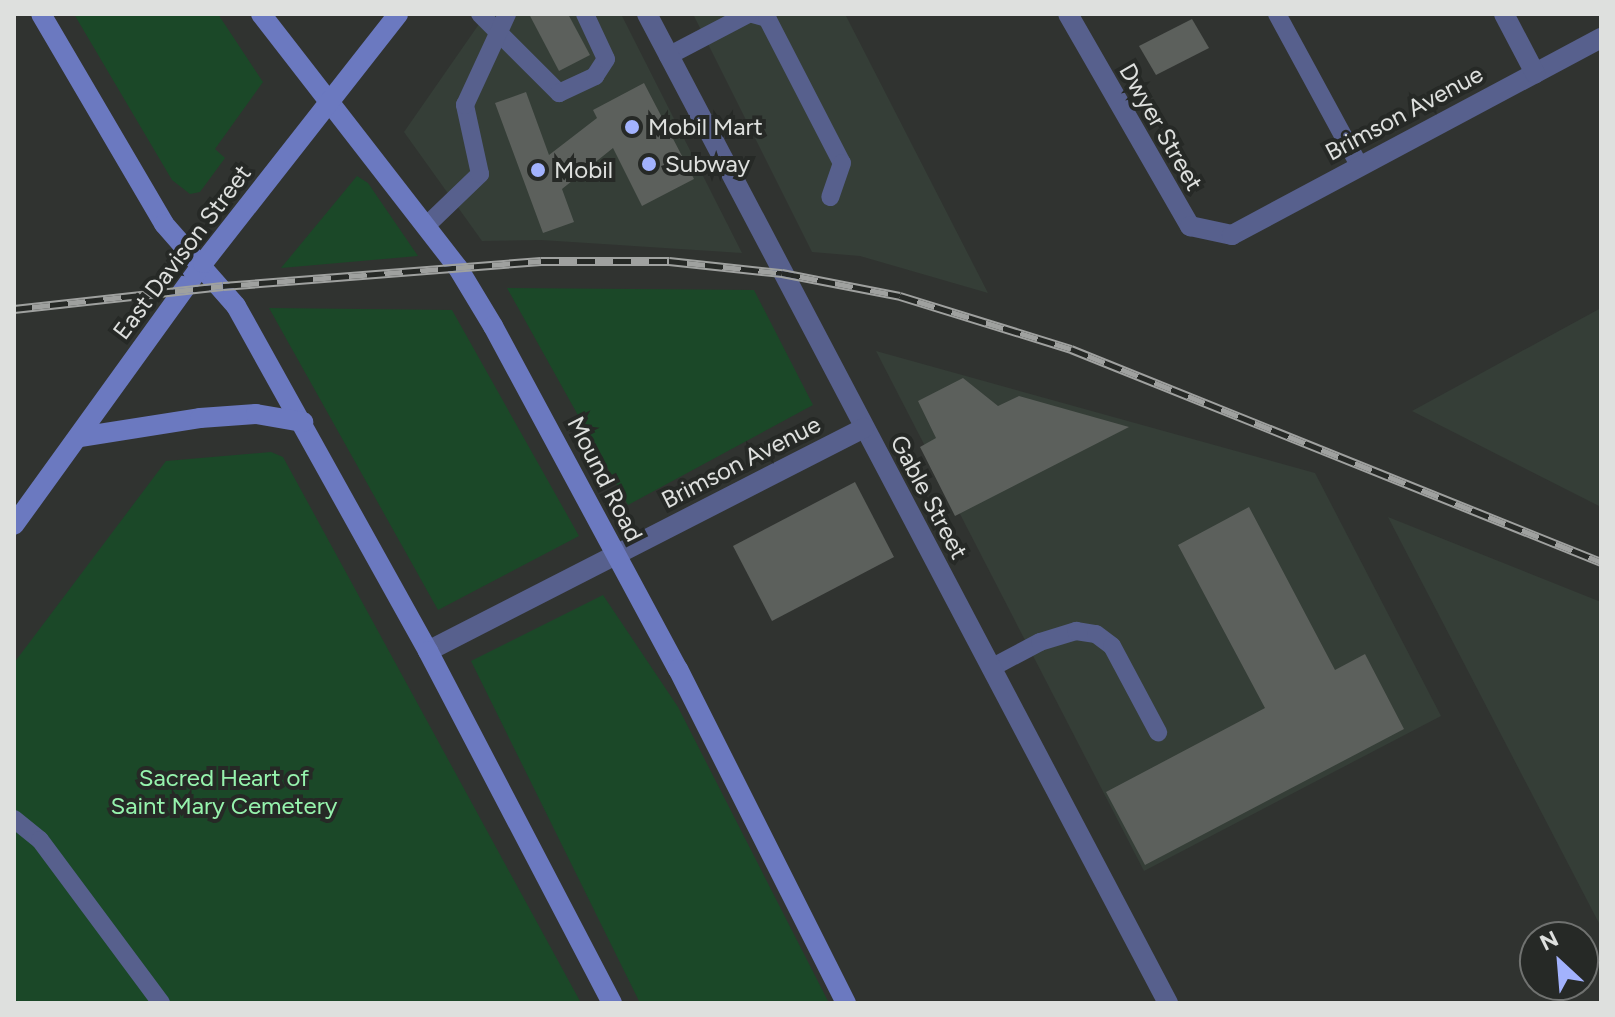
<!DOCTYPE html>
<style>
body{margin:0}
#map{position:relative;width:1615px;height:1017px;overflow:hidden;background:#303330;font-family:Figtree,sans-serif}
div>[style]{position:absolute}
[style*='--x']{left:calc(var(--x)*1px);top:calc(var(--y)*1px);width:calc(var(--w)*1px);rotate:calc(var(--a)*1deg)}
.built>*{inset:0;background:#353e37}
.green>*{inset:0;background:#1b4828}
.building>*{inset:0;background:#5c605c}
.lane>*{height:18px;margin:-9px;padding:0 9px;transform-origin:9px;border-radius:9px;background:#57608d}
.street>*{height:20px;margin:-10px;padding:0 10px;transform-origin:10px;border-radius:10px;background:#57608d}
.secondary>*{height:20px;margin:-10px;padding:0 10px;transform-origin:10px;border-radius:10px;background:#6b79c0}
.rail>*{height:9px;margin-top:-4.5px;transform-origin:0;background:repeating-linear-gradient(90deg,#262926 0 18px,#9fa19f 0 36px);box-sizing:border-box;border-block:2px solid #9fa19f}
.dots>*{width:22px;height:22px;translate:-50% -50%;box-sizing:border-box;border:4px solid #262926;border-radius:50%}
span{translate:-50% -50%;white-space:nowrap;text-align:center;line-height:1.15;-webkit-text-stroke:8px #262926;paint-order:stroke}
.street-label{font-size:24px;color:#dee0de}
.poi-label{font-size:24px;color:#dee0de}
.left{translate:0 -50%;text-align:left}
.park-label{font-size:24px;color:#96f3ad}
.frame{position:absolute;inset:0;border:16px solid #dee0de;pointer-events:none}
.north{position:absolute;left:1519px;top:921px;width:80px;height:80px;box-sizing:border-box;background:#262926;border:2px solid #707270;border-radius:50%;rotate:334deg;font-size:22px;font-weight:700;line-height:32px;text-align:center;color:#dee0de}
.north::after{content:'';display:block;margin:auto;width:28px;height:36px;background:#a2b2fd;clip-path:polygon(50% 0,100% 100%,50% 72%,0 100%)}
</style>
<div id="map">
<div class="built">
<i style="clip-path:polygon(486px 14px,621px 14px,742px 253px,541px 240px,482px 241px,404px 132px)"></i>
<i style="clip-path:polygon(693px 14px,845px 14px,988px 293px,860px 256px,812px 252px)"></i>
<i style="clip-path:polygon(1601px 308px,1601px 507px,1412px 411px)"></i>
<i style="clip-path:polygon(876px 351px,1315px 473px,1441px 716px,1144px 871px)"></i>
<i style="clip-path:polygon(1388px 517px,1601px 602px,1601px 927px)"></i>
</div>
<div class="green">
<i style="clip-path:polygon(74px 14px,218px 14px,263px 82px,215px 149px,225px 158px,200px 192px,190px 194px,172px 180px)"></i>
<i style="clip-path:polygon(357px 176px,368px 183px,418px 256px,281px 268px)"></i>
<i style="clip-path:polygon(507px 288px,754px 290px,813px 405px,628px 505px)"></i>
<i style="clip-path:polygon(269px 308px,452px 310px,579px 536px,438px 610px)"></i>
<i style="clip-path:polygon(271px 452px,283px 457px,581px 1003px,14px 1003px,14px 663px,166px 461px)"></i>
<i style="clip-path:polygon(603px 595px,678px 707px,829px 1003px,640px 1003px,471px 661px)"></i>
</div>
<div class="building">
<i style="clip-path:polygon(529px 14px,568px 14px,590px 55px,559px 71px)"></i>
<i style="clip-path:polygon(1192px 19px,1209px 48px,1156px 75px,1139px 46px)"></i>
<i style="clip-path:polygon(644px 83px,694px 179px,642px 206px,613px 148px,562px 189px,574px 222px,543px 233px,495px 103px,526px 92px,549px 155px,597px 118px,593px 110px)"></i>
<i style="clip-path:polygon(963px 378px,998px 406px,1019px 396px,1129px 427px,955px 516px,920px 447px,936px 438px,918px 401px)"></i>
<i style="clip-path:polygon(855px 482px,894px 557px,772px 621px,733px 546px)"></i>
<i style="clip-path:polygon(1249px 507px,1335px 670px,1365px 654px,1404px 729px,1145px 865px,1106px 792px,1265px 708px,1178px 545px)"></i>
</div>
<div class="lane">
<i style="--x:480;--y:14;--w:112;--a:45"></i>
<i style="--x:559;--y:93;--w:40;--a:-25"></i>
<i style="--x:595;--y:76;--w:20;--a:-57"></i>
<i style="--x:606;--y:59;--w:50;--a:-115"></i>
<i style="--x:753;--y:14;--w:15;--a:16"></i>
<i style="--x:767;--y:18;--w:163;--a:62.7"></i>
<i style="--x:842;--y:163;--w:36;--a:109"></i>
<i style="--x:1277;--y:14;--w:174;--a:61.5"></i>
<i style="--x:668;--y:56;--w:90;--a:-27.7"></i>
<i style="--x:426;--y:226;--w:75;--a:-43.9"></i>
<i style="--x:480;--y:174;--w:71;--a:-102.3"></i>
<i style="--x:465;--y:105;--w:100;--a:-65.2"></i>
<i style="--x:991;--y:668;--w:55;--a:-28"></i>
<i style="--x:1040;--y:642;--w:38;--a:-17"></i>
<i style="--x:1076;--y:631;--w:20;--a:9"></i>
<i style="--x:1096;--y:634;--w:20;--a:37"></i>
<i style="--x:1112;--y:646;--w:98;--a:61.9"></i>
<i style="--x:14;--y:819;--w:33;--a:39"></i>
<i style="--x:40;--y:840;--w:203;--a:53.4"></i>
</div>
<div class="street">
<i style="--x:647;--y:14;--w:1118;--a:62.22"></i>
<i style="--x:1068;--y:14;--w:245;--a:60.1"></i>
<i style="--x:1190;--y:226;--w:43;--a:12.1"></i>
<i style="--x:1232;--y:235;--w:418;--a:-28.1"></i>
<i style="--x:1504;--y:14;--w:67;--a:62.3"></i>
<i style="--x:428;--y:651;--w:490;--a:-27.1"></i>
</div>
<div class="secondary">
<i style="--x:41;--y:14;--w:243;--a:59.6"></i>
<i style="--x:164;--y:224;--w:109;--a:48.7"></i>
<i style="--x:236;--y:306;--w:395;--a:60.9"></i>
<i style="--x:428;--y:651;--w:397;--a:62.4"></i>
<i style="--x:261;--y:14;--w:321;--a:52.2"></i>
<i style="--x:458;--y:268;--w:68;--a:58.9"></i>
<i style="--x:493;--y:326;--w:390;--a:61.7"></i>
<i style="--x:678;--y:669;--w:374;--a:63.3"></i>
<i style="--x:80;--y:437;--w:121;--a:-9"></i>
<i style="--x:200;--y:418;--w:56;--a:-4.1"></i>
<i style="--x:256;--y:414;--w:48;--a:9.7"></i>
<i style="--x:14;--y:525;--w:323;--a:-54.2"></i>
<i style="--x:203;--y:263;--w:316;--a:-51.9"></i>
</div>
<div class="rail">
<i style="--x:14;--y:309;--w:210;--a:-6.3"></i>
<i style="--x:223;--y:286;--w:319;--a:-4.5"></i>
<i style="--x:541;--y:261;--w:128;--a:0"></i>
<i style="--x:669;--y:261;--w:114;--a:6.1"></i>
<i style="--x:782;--y:273;--w:120;--a:11"></i>
<i style="--x:900;--y:296;--w:179;--a:17.2"></i>
<i style="--x:1071;--y:349;--w:571;--a:21.89"></i>
</div>
<div class="dots">
<i style="left:632px;top:127px;background:#a2b2fd"></i>
<i style="left:649px;top:164px;background:#a2b2fd"></i>
<i style="left:538px;top:170px;background:#a2b2fd"></i>
</div>
<div class="street-label">
<span style="left:1404px;top:113px;rotate:-28deg">Brimson Avenue</span>
<span style="left:1161px;top:127px;rotate:60deg">Dwyer Street</span>
<span style="left:182px;top:252px;rotate:-53deg">East Davison Street</span>
<span style="left:741px;top:462px;rotate:-27deg">Brimson Avenue</span>
<span style="left:605px;top:479px;rotate:63deg">Mound Road</span>
<span style="left:929px;top:497px;rotate:62deg">Gable Street</span>
</div>
<div class="poi-label">
<span class="left" style="left:648px;top:127px">Mobil Mart</span>
<span class="left" style="left:665px;top:164px">Subway</span>
<span class="left" style="left:554px;top:170px">Mobil</span>
</div>
<div class="park-label">
<span style="left:224px;top:792px">Sacred Heart of<br>Saint Mary Cemetery</span>
</div>
<div class="frame"></div>
<div class="north">N</div>
</div>
